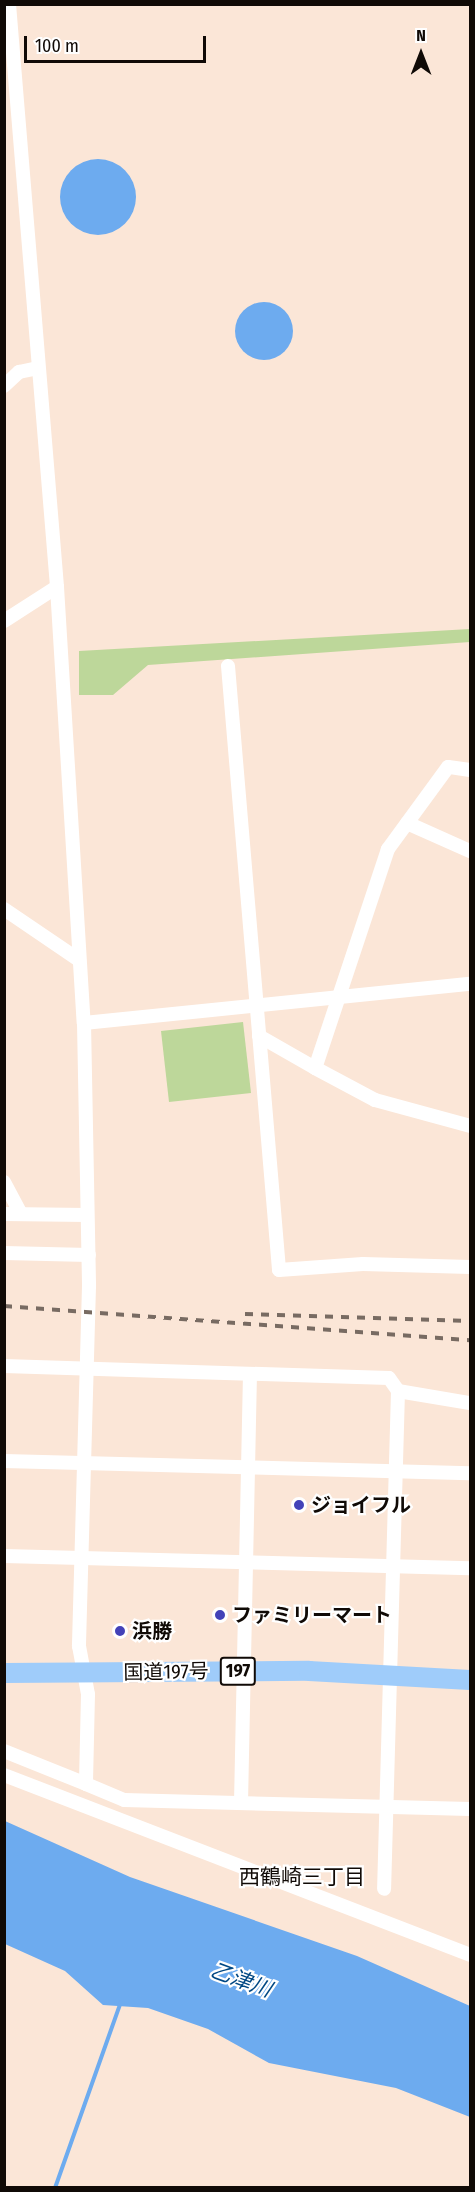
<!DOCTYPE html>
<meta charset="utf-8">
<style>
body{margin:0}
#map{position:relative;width:475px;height:2192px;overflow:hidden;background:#fbe6d7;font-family:"Fira Sans Condensed","Noto Sans JP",sans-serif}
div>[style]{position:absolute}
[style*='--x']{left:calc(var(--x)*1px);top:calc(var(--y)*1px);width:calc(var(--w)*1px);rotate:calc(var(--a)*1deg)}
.green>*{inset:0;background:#bdd79a}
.water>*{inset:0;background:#6dabef}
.round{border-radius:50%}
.stream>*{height:4px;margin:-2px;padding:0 2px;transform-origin:2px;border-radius:2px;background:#6dabef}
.minor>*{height:14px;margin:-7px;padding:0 7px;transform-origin:7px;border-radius:7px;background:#fff}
.highway>*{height:20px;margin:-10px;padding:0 10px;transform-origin:10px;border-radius:10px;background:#9fccfa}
.rail>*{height:4px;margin-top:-2px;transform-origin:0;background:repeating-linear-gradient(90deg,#786b62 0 8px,transparent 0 16px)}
.dots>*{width:16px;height:16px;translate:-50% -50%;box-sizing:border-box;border:3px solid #fff;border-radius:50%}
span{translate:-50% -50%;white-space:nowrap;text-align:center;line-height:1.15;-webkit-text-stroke:4.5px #fff;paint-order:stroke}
.shield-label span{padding:2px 4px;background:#fff;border:2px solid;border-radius:4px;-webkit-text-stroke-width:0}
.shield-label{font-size:18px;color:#100a06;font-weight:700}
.poi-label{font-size:20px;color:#100a06;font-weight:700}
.left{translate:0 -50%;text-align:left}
.street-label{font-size:20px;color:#100a06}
.neighbourhood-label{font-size:21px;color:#100a06}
.water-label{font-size:21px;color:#004884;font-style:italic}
.frame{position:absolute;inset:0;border:6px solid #100a06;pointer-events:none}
.north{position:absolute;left:391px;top:24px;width:60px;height:60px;-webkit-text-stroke:4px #fff;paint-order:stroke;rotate:0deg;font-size:16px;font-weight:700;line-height:24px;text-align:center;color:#100a06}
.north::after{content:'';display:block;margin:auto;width:21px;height:27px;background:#100a06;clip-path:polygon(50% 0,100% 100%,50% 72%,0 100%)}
.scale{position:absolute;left:24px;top:36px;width:182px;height:27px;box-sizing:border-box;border:3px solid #100a06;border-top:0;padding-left:8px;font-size:18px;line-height:21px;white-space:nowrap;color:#100a06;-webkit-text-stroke:4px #fff;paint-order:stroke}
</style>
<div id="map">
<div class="green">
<i style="clip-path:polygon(470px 629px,470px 642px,148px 665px,113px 695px,79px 695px,79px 651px)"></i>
<i style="clip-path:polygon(243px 1022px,251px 1093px,169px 1102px,161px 1031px)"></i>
</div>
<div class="water">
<i class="round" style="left:60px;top:159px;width:76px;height:76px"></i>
<i class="round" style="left:235px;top:302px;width:58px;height:58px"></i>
<i style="clip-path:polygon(5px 1821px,130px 1877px,357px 1956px,470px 2006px,470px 2117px,396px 2088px,269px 2063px,208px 2029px,148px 2008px,103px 2005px,65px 1971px,5px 1944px)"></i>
</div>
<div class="stream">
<i style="--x:55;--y:2188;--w:197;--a:-70.5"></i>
</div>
<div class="minor">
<i style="--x:9;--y:4;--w:585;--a:85.29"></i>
<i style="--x:57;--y:587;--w:437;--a:86.5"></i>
<i style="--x:84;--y:1023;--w:263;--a:88.9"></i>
<i style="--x:89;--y:1286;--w:360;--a:91.6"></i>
<i style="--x:79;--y:1646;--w:49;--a:79.4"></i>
<i style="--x:88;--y:1694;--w:90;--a:91.3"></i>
<i style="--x:86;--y:1784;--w:41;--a:22.8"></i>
<i style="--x:124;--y:1800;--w:346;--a:1.5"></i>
<i style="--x:4;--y:386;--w:21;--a:-43"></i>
<i style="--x:19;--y:372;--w:19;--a:-12"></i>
<i style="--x:4;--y:621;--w:63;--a:-32.7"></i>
<i style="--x:228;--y:666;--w:606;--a:85.17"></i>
<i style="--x:279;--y:1270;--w:84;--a:-4.1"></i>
<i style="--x:363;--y:1264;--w:107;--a:1.6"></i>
<i style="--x:470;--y:770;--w:22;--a:-172"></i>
<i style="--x:448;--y:767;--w:102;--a:126.2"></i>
<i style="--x:388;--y:849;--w:231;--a:108.4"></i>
<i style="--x:315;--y:1068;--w:68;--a:28.1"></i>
<i style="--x:375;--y:1100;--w:98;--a:15.3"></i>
<i style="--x:407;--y:823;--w:69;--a:24"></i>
<i style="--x:4;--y:909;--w:91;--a:34.2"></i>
<i style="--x:84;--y:1023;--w:388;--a:-5.8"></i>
<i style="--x:259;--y:1036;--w:64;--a:29.7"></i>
<i style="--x:4;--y:1182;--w:36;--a:62"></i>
<i style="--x:4;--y:1214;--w:83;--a:0.7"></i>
<i style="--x:4;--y:1253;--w:85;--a:1.3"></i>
<i style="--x:4;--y:1366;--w:385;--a:1.8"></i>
<i style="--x:389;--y:1378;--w:16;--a:55"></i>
<i style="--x:398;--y:1391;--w:498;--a:91.6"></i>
<i style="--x:398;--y:1391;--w:73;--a:9.5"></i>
<i style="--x:4;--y:1461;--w:466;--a:1.5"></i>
<i style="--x:4;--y:1556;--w:466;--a:1.5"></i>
<i style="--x:4;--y:1751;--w:88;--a:21.9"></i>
<i style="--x:4;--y:1775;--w:500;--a:21.1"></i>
<i style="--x:241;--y:1803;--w:429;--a:-88.8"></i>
</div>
<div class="highway">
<i style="--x:4;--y:1673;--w:305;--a:-0.4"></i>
<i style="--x:309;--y:1671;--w:161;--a:3.2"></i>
</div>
<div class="rail">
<i style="--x:4;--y:1306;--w:467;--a:4.2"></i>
<i style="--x:245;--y:1314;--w:225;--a:1.8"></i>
</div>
<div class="dots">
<i style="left:299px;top:1505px;background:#4342b8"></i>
<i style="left:220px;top:1615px;background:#4342b8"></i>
<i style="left:120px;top:1631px;background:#4342b8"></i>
</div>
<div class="shield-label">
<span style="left:238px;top:1671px">197</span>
</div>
<div class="poi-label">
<span class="left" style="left:311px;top:1505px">ジョイフル</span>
<span class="left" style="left:232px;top:1615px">ファミリーマート</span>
<span class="left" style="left:132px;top:1631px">浜勝</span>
</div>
<div class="street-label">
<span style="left:166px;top:1672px;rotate:-1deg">国道197号</span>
</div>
<div class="neighbourhood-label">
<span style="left:302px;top:1877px">西鶴崎三丁目</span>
</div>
<div class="water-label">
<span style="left:241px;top:1980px;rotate:20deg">乙津川</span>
</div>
<div class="frame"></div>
<div class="north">N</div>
<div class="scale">100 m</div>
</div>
